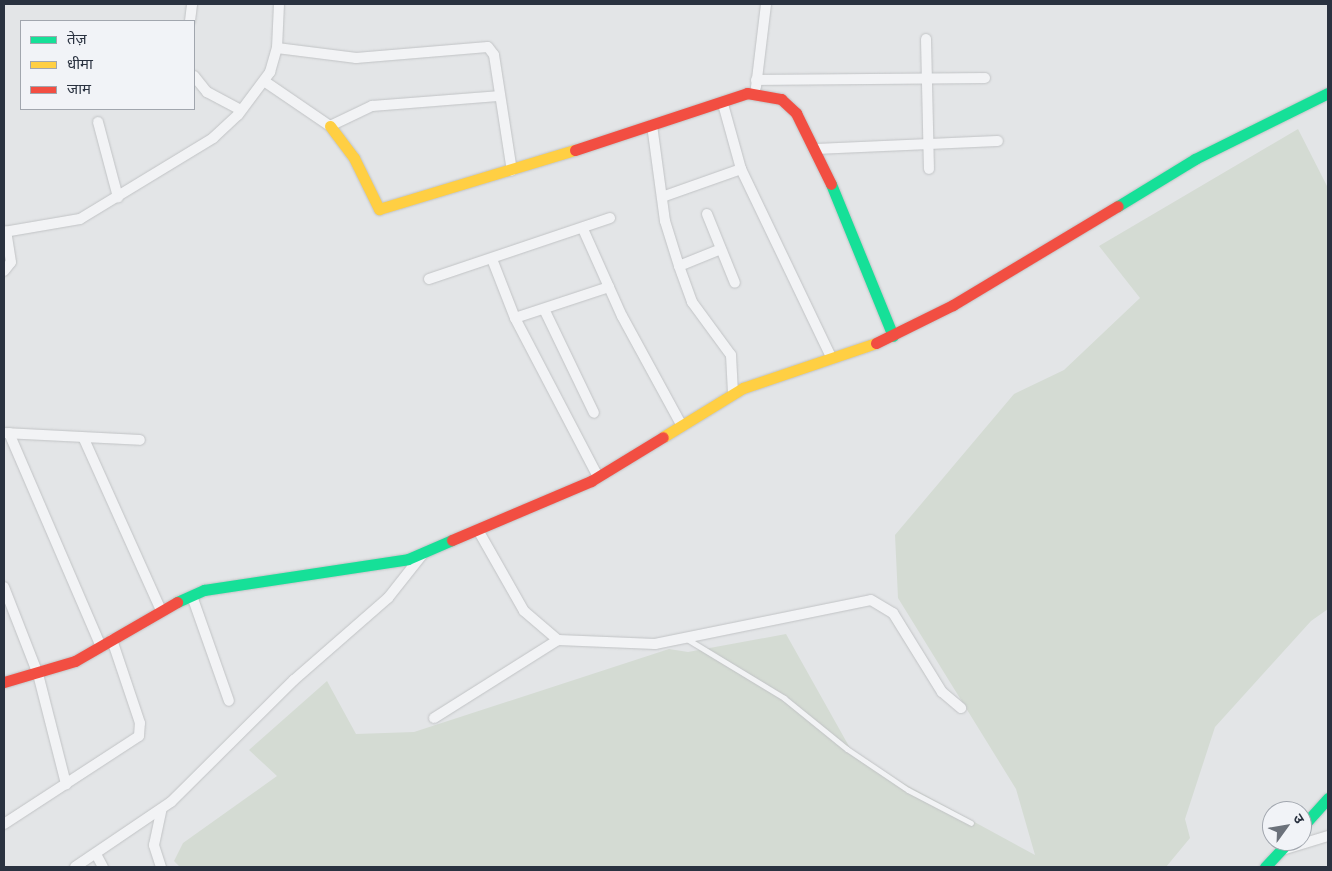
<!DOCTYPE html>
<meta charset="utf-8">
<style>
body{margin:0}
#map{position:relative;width:1332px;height:871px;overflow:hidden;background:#e3e5e7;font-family:Quicksand,"Noto Sans Devanagari",sans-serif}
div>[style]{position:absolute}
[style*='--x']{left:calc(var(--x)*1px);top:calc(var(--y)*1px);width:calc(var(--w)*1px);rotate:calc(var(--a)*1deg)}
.green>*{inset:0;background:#d4dbd3}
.roads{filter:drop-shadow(0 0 1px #c1c3c5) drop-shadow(0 0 1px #c1c3c5)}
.lane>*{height:5px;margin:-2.5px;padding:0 2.5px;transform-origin:2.5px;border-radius:2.5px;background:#f2f3f5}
.street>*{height:10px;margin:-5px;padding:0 5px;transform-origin:5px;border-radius:5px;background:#f2f3f5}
.fast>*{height:11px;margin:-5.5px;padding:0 5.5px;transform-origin:5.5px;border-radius:5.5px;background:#16e098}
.slow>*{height:11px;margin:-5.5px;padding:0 5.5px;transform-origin:5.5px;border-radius:5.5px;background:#ffcf43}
.jam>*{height:11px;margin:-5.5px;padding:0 5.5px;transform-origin:5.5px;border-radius:5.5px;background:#f24e42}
span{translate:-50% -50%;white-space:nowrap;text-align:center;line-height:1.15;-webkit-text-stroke:4.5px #f1f3f7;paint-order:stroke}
.frame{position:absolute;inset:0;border:5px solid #2a3240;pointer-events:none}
.legend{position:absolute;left:20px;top:20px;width:175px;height:90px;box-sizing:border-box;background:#f1f3f7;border:1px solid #a1a6ae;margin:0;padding:6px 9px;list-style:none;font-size:15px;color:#2a3240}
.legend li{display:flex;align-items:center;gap:10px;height:25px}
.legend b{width:25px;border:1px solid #a1a6ae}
.north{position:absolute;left:1262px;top:801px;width:50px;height:50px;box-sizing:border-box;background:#f1f3f7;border:1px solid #a1a6ae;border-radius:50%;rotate:58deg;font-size:14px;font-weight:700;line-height:20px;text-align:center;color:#2a3240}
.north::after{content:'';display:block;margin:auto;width:18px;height:22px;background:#6b717a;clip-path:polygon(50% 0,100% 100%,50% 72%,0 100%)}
</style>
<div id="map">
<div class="green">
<i style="clip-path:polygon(1298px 129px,1328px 188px,1328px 609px,1311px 621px,1215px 727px,1185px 819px,1190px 838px,1166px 867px,180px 867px,174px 861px,183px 843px,277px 776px,249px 750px,327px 681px,356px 734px,414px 732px,669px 649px,688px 652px,786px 634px,855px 757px,1035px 855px,1016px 789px,898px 598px,895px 535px,1014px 394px,1064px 370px,1140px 298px,1099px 246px)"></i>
</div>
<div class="roads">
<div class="lane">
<i style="--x:687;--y:639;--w:114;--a:31.3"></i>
<i style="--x:784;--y:698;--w:81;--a:39"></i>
<i style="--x:847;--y:749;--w:73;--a:33.9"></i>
<i style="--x:908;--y:790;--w:71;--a:27.6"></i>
</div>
<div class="street">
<i style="--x:190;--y:21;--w:17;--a:-83"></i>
<i style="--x:926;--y:39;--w:130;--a:88.7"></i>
<i style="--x:277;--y:48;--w:80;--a:7.2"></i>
<i style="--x:356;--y:58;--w:132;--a:-4.8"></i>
<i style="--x:488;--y:47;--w:10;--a:53"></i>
<i style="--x:494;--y:55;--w:117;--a:81.2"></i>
<i style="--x:194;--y:76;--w:21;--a:51"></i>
<i style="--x:207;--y:92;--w:38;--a:28"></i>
<i style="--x:756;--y:80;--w:229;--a:-0.5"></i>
<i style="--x:264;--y:81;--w:80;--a:34.3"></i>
<i style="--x:330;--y:126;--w:47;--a:-25.5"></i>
<i style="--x:372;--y:106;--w:126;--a:-4.5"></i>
<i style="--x:756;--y:87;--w:84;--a:-83.1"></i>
<i style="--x:723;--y:104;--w:67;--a:74.5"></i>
<i style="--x:741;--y:169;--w:208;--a:64.4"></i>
<i style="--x:98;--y:122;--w:78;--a:75.1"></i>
<i style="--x:652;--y:125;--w:97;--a:82.3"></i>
<i style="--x:665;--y:221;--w:47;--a:72.7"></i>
<i style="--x:679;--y:266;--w:38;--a:70"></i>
<i style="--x:692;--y:302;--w:66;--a:53.7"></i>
<i style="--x:731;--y:355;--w:39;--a:87"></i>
<i style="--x:815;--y:149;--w:183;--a:-2.5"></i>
<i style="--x:662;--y:197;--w:84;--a:-19.5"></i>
<i style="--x:707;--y:214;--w:74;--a:67.9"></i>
<i style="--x:583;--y:229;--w:95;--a:65.9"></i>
<i style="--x:622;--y:316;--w:125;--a:61.4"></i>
<i style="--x:4;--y:232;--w:77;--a:-9.7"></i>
<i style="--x:80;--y:219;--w:156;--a:-31.3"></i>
<i style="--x:213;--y:138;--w:34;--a:-43"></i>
<i style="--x:238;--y:115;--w:54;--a:-53.3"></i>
<i style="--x:270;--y:72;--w:25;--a:-74"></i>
<i style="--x:277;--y:48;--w:44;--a:-87.4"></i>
<i style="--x:492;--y:259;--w:63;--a:68.7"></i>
<i style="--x:515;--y:318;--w:179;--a:62.4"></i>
<i style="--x:679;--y:266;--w:45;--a:-22"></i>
<i style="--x:4;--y:271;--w:11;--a:-52"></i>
<i style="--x:11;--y:262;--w:31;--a:-99"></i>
<i style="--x:429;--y:279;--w:191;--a:-18.6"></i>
<i style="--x:544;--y:309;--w:115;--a:64.3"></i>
<i style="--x:515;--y:318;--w:99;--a:-18.3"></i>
<i style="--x:4;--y:433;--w:136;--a:2.9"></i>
<i style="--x:9;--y:433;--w:233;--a:66.7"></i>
<i style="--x:84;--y:439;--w:188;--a:65.8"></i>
<i style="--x:478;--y:530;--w:93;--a:60.4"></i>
<i style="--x:524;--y:611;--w:45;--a:40.5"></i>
<i style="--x:558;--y:640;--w:97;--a:2.4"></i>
<i style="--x:655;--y:644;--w:220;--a:-11.5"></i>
<i style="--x:871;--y:600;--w:26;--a:31"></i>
<i style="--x:893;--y:613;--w:93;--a:58.2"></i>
<i style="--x:942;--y:692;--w:25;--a:40"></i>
<i style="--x:4;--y:587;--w:93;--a:68.7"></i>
<i style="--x:38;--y:674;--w:114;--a:75.7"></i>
<i style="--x:192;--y:596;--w:111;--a:70.6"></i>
<i style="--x:434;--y:718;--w:146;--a:-32.2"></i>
<i style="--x:4;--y:824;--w:161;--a:-33.1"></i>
<i style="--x:139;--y:736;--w:13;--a:-86"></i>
<i style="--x:140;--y:723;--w:88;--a:-108.6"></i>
<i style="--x:1282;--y:850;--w:48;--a:-16.9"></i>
<i style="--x:96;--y:854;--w:15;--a:62"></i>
<i style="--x:75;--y:867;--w:116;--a:-34.1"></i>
<i style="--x:171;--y:802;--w:173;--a:-44.8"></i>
<i style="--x:294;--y:680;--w:125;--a:-41.1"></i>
<i style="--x:388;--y:598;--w:55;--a:-51.7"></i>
<i style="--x:161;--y:867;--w:23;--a:-108"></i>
<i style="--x:154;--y:845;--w:35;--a:-78"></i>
</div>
<div class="fast">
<i style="--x:831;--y:184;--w:164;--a:67.8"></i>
<i style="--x:1118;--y:206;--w:90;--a:-31.4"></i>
<i style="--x:1195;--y:159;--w:148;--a:-26.4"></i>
<i style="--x:177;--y:602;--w:30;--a:-24"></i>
<i style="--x:204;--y:590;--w:206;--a:-8.6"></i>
<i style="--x:408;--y:559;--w:48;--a:-23.4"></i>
<i style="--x:1302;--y:827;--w:39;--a:-48"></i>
<i style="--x:1265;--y:867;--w:35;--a:-47"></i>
</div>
<div class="slow">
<i style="--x:330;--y:126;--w:40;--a:53"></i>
<i style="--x:354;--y:158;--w:57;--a:63.9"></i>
<i style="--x:379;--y:209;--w:205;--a:-16.8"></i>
<i style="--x:663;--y:437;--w:94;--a:-31.5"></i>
<i style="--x:743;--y:388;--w:140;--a:-18.7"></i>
</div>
<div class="jam">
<i style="--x:575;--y:150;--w:181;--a:-18.3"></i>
<i style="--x:747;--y:93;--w:35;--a:10"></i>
<i style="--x:781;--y:99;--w:21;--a:43"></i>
<i style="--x:796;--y:113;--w:79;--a:63.8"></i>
<i style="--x:876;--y:343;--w:86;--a:-26.3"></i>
<i style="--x:953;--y:305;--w:192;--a:-31"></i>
<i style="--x:452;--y:540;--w:151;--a:-23"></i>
<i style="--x:591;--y:481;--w:84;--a:-31.4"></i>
<i style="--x:4;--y:682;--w:74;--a:-16.5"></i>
<i style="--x:75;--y:661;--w:118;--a:-30"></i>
</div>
</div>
<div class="frame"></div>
<ul class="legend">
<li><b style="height:6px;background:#16e098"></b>तेज़</li>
<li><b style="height:6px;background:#ffcf43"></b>धीमा</li>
<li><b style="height:6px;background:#f24e42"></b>जाम</li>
</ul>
<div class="north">उ</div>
</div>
